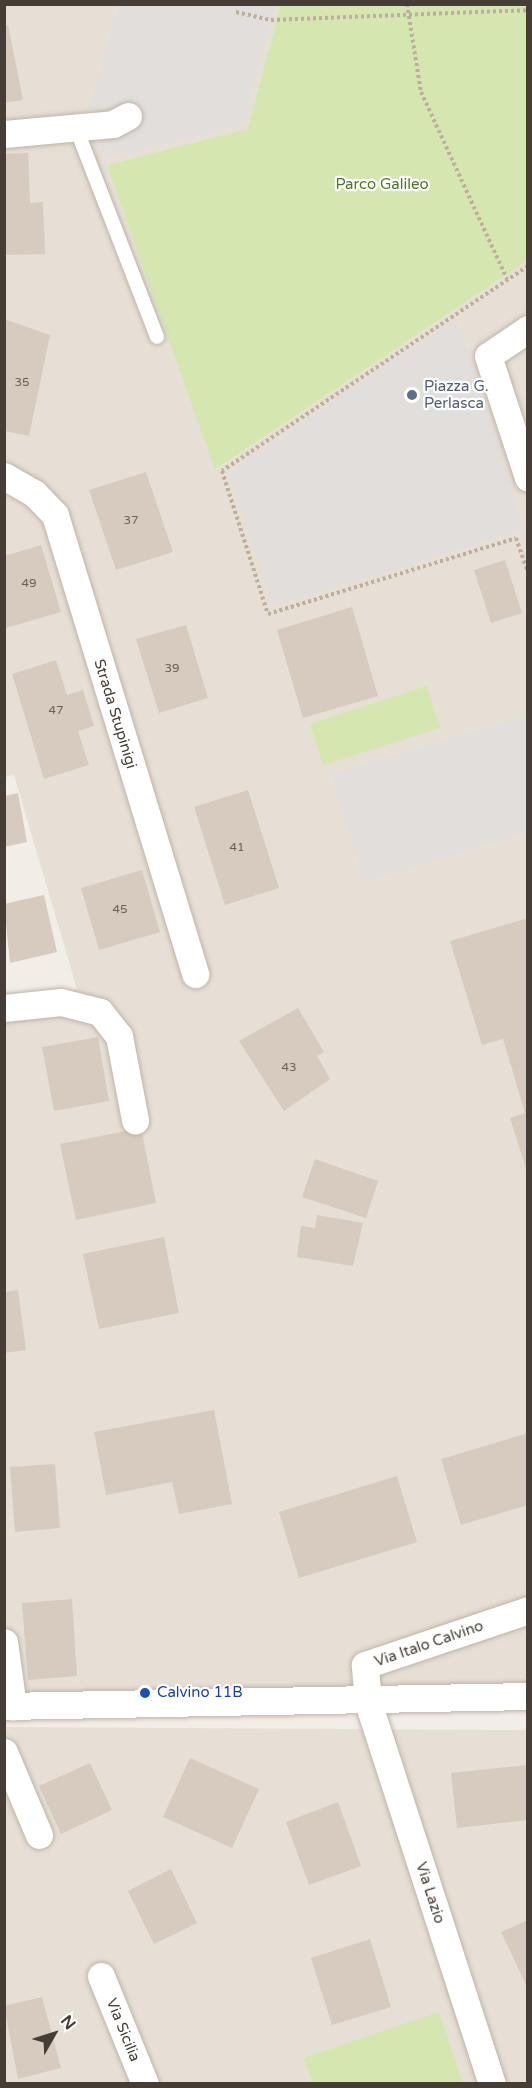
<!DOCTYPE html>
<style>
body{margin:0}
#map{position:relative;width:532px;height:2088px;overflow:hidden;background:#f3ede7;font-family:"Varela Round",sans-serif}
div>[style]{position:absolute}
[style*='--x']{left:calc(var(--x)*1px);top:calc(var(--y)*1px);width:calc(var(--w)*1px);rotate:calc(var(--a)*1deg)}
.residential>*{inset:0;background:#e6dfd5}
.green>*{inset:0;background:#d5e6b1}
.parking>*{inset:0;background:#e1dedb}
.building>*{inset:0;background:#d7cbbf}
.path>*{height:4px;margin-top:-2px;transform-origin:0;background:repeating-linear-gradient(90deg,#bfae9b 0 3px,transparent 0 6px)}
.roads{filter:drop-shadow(0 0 2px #beb4a9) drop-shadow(0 0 2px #beb4a9)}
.lane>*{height:14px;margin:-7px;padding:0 7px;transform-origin:7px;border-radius:7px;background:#fff}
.street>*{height:27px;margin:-13.5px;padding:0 13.5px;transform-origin:13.5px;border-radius:13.5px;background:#fff}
.dots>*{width:16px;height:16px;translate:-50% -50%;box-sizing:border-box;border:3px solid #fff;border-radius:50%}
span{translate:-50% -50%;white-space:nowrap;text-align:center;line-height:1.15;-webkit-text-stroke:4.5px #fff;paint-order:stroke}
.number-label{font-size:12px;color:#6a6058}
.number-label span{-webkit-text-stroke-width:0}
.park-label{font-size:15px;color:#51752b}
.service-label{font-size:15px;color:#4e5e75}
.left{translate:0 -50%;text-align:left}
.street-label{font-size:15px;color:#453d36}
.transit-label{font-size:15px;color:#164399}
.frame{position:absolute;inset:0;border:6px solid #453d36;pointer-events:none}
.north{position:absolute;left:24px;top:2004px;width:60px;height:60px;-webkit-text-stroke:4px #fff;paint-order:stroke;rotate:51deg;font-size:16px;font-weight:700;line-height:24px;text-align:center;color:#453d36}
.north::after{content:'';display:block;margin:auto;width:21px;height:27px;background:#453d36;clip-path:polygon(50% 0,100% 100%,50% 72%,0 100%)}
</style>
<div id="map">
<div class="residential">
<i style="clip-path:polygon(5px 5px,281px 5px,249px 130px,107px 165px,216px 470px,527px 261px,527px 1693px,5px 1704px,5px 998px,77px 989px,14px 775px,5px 777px)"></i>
<i style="clip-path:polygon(5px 1727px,527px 1730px,527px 2083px,463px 2083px,439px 2013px,303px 2058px,312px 2083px,5px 2084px)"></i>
</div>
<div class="green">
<i style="clip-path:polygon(281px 4px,527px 5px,527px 261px,215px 470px,107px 165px,248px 129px)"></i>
<i style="clip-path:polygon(427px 686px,440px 728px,323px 765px,310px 724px)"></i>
<i style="clip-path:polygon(439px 2012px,463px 2083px,312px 2083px,303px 2058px)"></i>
</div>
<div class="parking">
<i style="clip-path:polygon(119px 5px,275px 5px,243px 124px,105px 158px,83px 131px)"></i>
<i style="clip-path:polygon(458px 318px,523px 529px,274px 606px,229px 471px)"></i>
<i style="clip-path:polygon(527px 716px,527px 832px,364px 882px,331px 775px)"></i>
</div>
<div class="building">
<i style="clip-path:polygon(8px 25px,23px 100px,4px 103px,4px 26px)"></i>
<i style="clip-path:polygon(28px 153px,30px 203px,43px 202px,45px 254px,4px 255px,4px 154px)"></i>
<i style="clip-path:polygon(4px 319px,50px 335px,29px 436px,4px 431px)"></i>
<i style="clip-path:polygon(146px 472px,173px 552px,116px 570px,89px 490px)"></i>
<i style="clip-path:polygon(41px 545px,61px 612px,6px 628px,4px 556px)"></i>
<i style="clip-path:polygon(505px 560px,522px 613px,491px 623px,474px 570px)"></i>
<i style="clip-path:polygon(352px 607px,378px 696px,303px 718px,277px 630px)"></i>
<i style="clip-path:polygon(186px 625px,208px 698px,159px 713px,136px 639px)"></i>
<i style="clip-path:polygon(56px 660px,67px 695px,83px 690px,94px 726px,78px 731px,89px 765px,44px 779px,12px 674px)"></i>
<i style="clip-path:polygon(248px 790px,279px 888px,225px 905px,194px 807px)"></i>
<i style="clip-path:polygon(18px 793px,27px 842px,4px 847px,4px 796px)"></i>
<i style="clip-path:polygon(142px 870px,160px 932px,99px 950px,81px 888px)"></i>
<i style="clip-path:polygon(44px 895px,57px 952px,10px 963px,4px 904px)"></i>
<i style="clip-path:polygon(528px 918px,528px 1172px,527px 1172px,510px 1118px,525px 1113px,503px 1039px,482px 1045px,450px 941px)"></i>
<i style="clip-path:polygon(298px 1008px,324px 1052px,317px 1056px,330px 1079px,284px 1111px,239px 1041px)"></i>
<i style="clip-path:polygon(98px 1037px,109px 1101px,54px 1111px,42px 1047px)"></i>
<i style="clip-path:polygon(141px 1128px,156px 1203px,76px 1220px,60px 1144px)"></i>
<i style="clip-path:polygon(315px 1159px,378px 1181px,366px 1218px,302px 1197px)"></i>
<i style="clip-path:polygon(317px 1215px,363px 1223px,353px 1266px,297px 1257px,301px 1226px,315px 1228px)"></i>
<i style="clip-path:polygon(164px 1237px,179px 1313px,99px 1329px,83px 1254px)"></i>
<i style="clip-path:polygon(18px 1290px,26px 1350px,4px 1353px,4px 1292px)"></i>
<i style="clip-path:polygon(214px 1410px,232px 1504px,179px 1514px,172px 1482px,106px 1495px,94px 1432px)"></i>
<i style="clip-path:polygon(528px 1433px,528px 1505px,461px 1525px,441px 1459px)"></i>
<i style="clip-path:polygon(55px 1464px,60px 1528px,15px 1532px,10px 1467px)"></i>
<i style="clip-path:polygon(397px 1476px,417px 1542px,299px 1578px,279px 1512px)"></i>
<i style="clip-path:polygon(72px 1599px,77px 1676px,28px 1680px,22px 1603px)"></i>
<i style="clip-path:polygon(190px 1758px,259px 1789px,232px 1848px,163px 1817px)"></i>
<i style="clip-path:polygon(90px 1763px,112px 1810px,61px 1834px,39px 1786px)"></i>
<i style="clip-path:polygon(528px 1765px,528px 1820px,457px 1828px,451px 1773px)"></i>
<i style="clip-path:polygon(338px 1802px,361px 1866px,309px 1885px,286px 1822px)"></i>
<i style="clip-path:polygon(171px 1869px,197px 1923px,154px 1944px,128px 1891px)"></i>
<i style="clip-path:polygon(528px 1920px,528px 1989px,501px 1932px)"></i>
<i style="clip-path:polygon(370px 1939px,391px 2007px,332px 2025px,311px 1958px)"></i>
<i style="clip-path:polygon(42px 1997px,61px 2068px,18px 2079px,4px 2006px)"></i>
</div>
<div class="path">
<i style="--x:407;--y:4;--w:89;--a:81"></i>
<i style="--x:421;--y:92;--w:206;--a:65.3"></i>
<i style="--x:236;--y:12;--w:36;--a:13"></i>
<i style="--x:271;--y:20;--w:257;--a:-2.2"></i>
<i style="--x:528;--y:266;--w:368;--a:146.2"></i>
<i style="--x:222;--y:471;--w:150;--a:72.2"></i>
<i style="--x:268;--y:614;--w:259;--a:-17"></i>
<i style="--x:516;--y:538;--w:37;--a:71"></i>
</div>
<div class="roads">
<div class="lane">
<i style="--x:76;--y:128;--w:224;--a:68.8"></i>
</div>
<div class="street">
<i style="--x:4;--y:134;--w:109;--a:-5.2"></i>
<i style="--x:113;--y:124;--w:17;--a:-28"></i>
<i style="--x:528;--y:329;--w:48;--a:146"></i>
<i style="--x:488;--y:356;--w:128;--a:71.8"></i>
<i style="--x:4;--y:476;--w:34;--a:30"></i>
<i style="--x:34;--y:493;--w:30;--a:46"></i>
<i style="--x:55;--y:515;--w:480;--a:73"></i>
<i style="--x:4;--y:1008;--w:57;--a:-6"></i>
<i style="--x:61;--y:1002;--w:40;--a:14.4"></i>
<i style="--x:100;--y:1012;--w:31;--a:52"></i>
<i style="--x:119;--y:1036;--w:86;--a:79.2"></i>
<i style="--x:4;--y:1642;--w:65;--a:82"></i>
<i style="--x:4;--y:1706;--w:524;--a:-1.09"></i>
<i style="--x:4;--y:1752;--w:90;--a:67.1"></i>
<i style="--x:101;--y:1976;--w:117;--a:67.8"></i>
<i style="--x:492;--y:2084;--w:402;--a:-108"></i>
<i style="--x:368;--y:1702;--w:37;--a:-95"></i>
<i style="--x:365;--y:1665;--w:172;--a:-18.6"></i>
</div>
</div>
<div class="dots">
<i style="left:412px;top:395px;background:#5c6f8a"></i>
<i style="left:145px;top:1693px;background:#1a4fb4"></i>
</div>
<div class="number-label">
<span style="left:22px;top:383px">35</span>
<span style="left:131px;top:521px">37</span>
<span style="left:29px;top:584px">49</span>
<span style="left:172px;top:669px">39</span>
<span style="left:56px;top:711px">47</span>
<span style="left:237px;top:848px">41</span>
<span style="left:120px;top:910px">45</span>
<span style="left:289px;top:1068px">43</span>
</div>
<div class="park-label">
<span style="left:382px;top:185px">Parco Galileo</span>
</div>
<div class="service-label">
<span class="left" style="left:424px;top:395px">Piazza G.<br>Perlasca</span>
</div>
<div class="street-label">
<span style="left:115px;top:714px;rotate:73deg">Strada Stupinigi</span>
<span style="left:429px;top:1644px;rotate:-19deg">Via Italo Calvino</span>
<span style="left:430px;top:1893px;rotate:72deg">Via Lazio</span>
<span style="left:123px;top:2030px;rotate:68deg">Via Sicilia</span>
</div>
<div class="transit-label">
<span class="left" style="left:157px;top:1693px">Calvino 11B</span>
</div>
<div class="frame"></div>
<div class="north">N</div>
</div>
